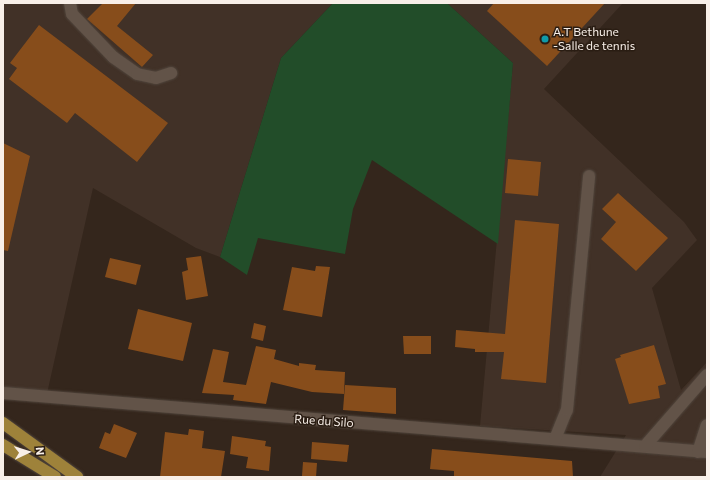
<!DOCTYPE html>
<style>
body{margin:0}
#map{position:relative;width:710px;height:480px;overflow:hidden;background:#34261c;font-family:Commissioner,sans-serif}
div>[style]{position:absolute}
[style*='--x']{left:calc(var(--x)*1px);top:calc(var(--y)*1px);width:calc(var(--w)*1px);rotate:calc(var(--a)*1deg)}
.industrial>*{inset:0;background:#413127}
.green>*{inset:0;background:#224d29}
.building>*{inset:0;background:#874d1b}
.roads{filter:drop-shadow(0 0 1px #50453c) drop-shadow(0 0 1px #50453c)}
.minor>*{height:12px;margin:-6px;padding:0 6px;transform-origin:6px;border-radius:6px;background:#625348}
.major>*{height:12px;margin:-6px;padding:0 6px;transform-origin:6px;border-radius:6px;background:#9e823a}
.dots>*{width:11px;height:11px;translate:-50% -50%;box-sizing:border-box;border:2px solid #2a1d13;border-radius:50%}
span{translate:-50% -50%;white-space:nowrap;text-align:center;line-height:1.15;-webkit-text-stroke:3px #2a1d13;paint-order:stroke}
.poi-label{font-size:12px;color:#f8efe8}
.left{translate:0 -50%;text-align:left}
.street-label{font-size:12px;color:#f8efe8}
.frame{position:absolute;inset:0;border:4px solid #f8efe8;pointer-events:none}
.north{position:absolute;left:8px;top:432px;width:40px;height:40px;-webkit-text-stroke:3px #2a1d13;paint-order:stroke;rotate:86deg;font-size:11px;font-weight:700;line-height:16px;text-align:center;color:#f8efe8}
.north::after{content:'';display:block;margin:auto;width:14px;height:18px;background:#f8efe8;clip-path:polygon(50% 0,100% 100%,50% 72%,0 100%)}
</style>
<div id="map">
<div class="industrial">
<i style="clip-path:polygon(3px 3px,333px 3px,281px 58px,220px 257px,196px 248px,93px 188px,46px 398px,3px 393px)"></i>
<i style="clip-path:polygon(447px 3px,623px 3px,544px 89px,684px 222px,697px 240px,652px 288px,681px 390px,707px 362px,707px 477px,600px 477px,626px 435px,480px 426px,513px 63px)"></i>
</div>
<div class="green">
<i style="clip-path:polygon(333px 3px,447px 3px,513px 63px,498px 244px,372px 160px,353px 209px,345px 254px,258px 238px,247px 275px,220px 257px,281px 58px)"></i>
</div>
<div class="building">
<i style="clip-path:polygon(103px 3px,136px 3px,117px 26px,153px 55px,142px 67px,87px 19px)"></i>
<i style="clip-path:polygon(494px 3px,605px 3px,547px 66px,487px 11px)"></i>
<i style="clip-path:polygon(39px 25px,168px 123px,137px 162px,75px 113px,67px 123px,9px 79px,17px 68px,10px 63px)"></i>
<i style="clip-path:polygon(3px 143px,30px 156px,8px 251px,3px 250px)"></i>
<i style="clip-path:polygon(508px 159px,541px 162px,538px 196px,505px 193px)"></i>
<i style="clip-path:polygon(618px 193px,668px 238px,636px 271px,601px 239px,616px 222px,602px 209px)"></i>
<i style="clip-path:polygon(515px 220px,559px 224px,546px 383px,501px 379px,504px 352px,475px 352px,475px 349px,455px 347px,456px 330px,505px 334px)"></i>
<i style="clip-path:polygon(201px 256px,208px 296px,186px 300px,182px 272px,188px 270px,186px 258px)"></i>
<i style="clip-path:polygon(110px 258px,141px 265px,136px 285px,105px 277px)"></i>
<i style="clip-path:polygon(316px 266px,330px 267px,322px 317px,283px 310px,292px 267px,315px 271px)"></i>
<i style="clip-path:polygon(138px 309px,192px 323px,183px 361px,128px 349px)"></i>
<i style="clip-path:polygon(254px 323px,266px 326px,263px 341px,251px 338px)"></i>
<i style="clip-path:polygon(403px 336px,431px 336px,431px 354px,404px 354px)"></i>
<i style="clip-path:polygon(654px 345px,666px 384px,658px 386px,660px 398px,629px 404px,615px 359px,621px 357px,620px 355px)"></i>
<i style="clip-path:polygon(256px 346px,276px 350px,274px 359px,299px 366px,299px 363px,316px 365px,315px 370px,345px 372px,344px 394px,312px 392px,271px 382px,266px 404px,233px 400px,234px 395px,202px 393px,213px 349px,229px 352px,223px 382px,246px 385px)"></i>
<i style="clip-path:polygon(345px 385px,396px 388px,396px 414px,343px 410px)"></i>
<i style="clip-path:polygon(114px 424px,137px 433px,126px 458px,99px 448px,105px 432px,110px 434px)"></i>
<i style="clip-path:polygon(189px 429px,204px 431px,202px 448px,225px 451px,221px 477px,160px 477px,165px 432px,188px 435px)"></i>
<i style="clip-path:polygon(232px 436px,266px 441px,265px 446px,271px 447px,269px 471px,246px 468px,248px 457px,230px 454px)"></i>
<i style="clip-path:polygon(312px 442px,349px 445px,347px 462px,311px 459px)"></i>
<i style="clip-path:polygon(432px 449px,572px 461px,573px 477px,454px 477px,454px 471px,430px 469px)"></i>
<i style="clip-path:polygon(303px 462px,317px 463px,316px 477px,302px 476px)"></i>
</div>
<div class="roads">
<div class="minor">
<i style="--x:70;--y:3;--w:11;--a:80"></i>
<i style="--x:72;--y:14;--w:59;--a:46.4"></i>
<i style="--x:113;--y:57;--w:29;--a:35"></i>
<i style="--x:137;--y:74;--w:19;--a:12"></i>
<i style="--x:156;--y:78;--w:16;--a:-18"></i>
<i style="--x:3;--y:393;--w:706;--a:4.79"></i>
<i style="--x:555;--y:439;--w:31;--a:-68"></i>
<i style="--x:567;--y:410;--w:235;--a:-84.6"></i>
<i style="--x:645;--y:446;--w:94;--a:-48.9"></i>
<i style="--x:698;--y:452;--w:28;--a:-72"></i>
</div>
<div class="major">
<i style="--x:3;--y:423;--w:92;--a:36.1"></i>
<i style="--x:3;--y:445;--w:61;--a:31.6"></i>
</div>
</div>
<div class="dots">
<i style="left:545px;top:39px;background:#0f9aa8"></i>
</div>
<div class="poi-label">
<span class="left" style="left:553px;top:39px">A.T Bethune<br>-Salle de tennis</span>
</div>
<div class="street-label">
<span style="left:324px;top:421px;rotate:4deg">Rue du Silo</span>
</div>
<div class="frame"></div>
<div class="north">N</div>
</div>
